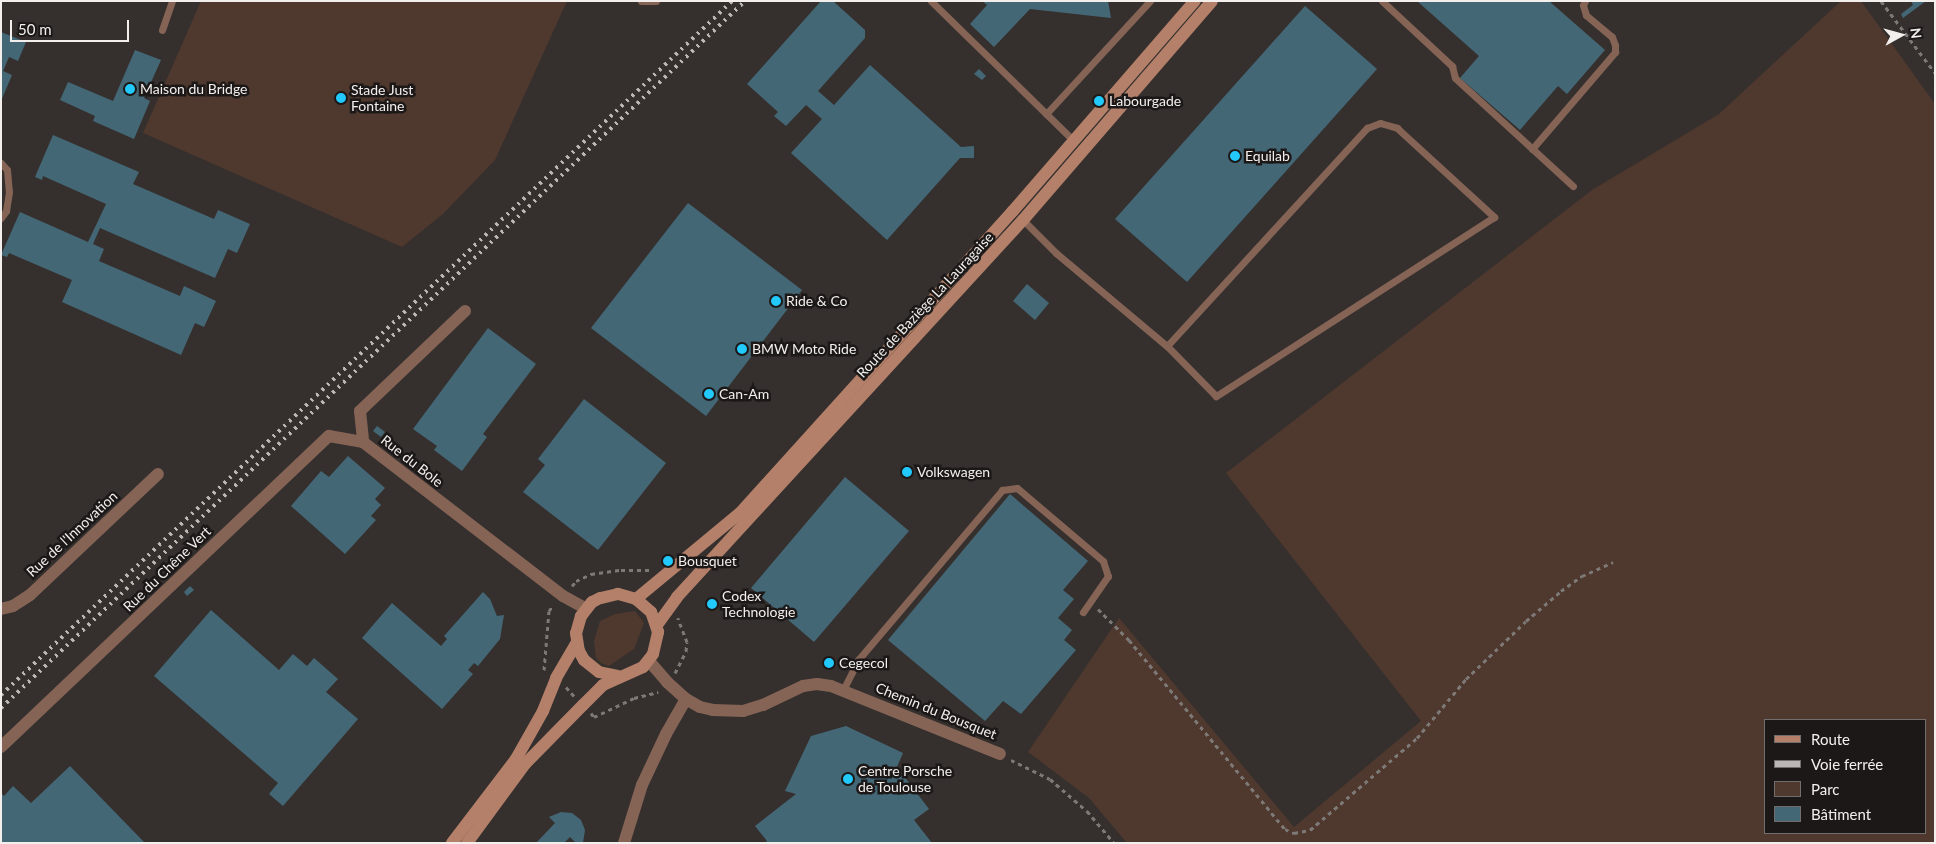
<!DOCTYPE html>
<meta charset="utf-8">
<style>
body{margin:0}
#map{position:relative;width:1936px;height:844px;overflow:hidden;background:#35302e;font-family:Lato,sans-serif}
div>[style]{position:absolute}
[style*='--x']{left:calc(var(--x)*1px);top:calc(var(--y)*1px);width:calc(var(--w)*1px);rotate:calc(var(--a)*1deg)}
.green>*{inset:0;background:#4f382d}
.building>*{inset:0;background:#446776}
.path>*{height:3px;margin-top:-1.5px;transform-origin:0;background:repeating-linear-gradient(90deg,#7d7977 0 4px,transparent 0 8px)}
.service>*{height:7px;margin:-3.5px;padding:0 3.5px;transform-origin:3.5px;border-radius:3.5px;background:#856456}
.minor>*{height:12px;margin:-6px;padding:0 6px;transform-origin:6px;border-radius:6px;background:#856456}
.secondary>*{height:12px;margin:-6px;padding:0 6px;transform-origin:6px;border-radius:6px;background:#b4806a}
.rail>*{height:4px;margin-top:-2px;transform-origin:0;background:repeating-linear-gradient(90deg,#bab7b5 0 2.5px,transparent 0 7.5px)}
.dots>*{width:14px;height:14px;translate:-50% -50%;box-sizing:border-box;border:2px solid #1b1817;border-radius:50%}
span{translate:-50% -50%;white-space:nowrap;text-align:center;line-height:1.15;-webkit-text-stroke:5px #1b1817;paint-order:stroke}
.poi-label{font-size:14px;color:#f2efed}
.left{translate:0 -50%;text-align:left}
.street-label{font-size:14px;color:#f2efed}
.frame{position:absolute;inset:0;border:2px solid #f2efed;pointer-events:none}
.legend{position:absolute;left:1764px;top:719px;width:162px;height:115px;box-sizing:border-box;background:#1b1817;border:1px solid #716e6d;margin:0;padding:6px 9px;list-style:none;font-size:15px;color:#f2efed}
.legend li{display:flex;align-items:center;gap:10px;height:25px}
.legend b{width:25px;border:1px solid #716e6d}
.north{position:absolute;left:1876px;top:10px;width:50px;height:50px;-webkit-text-stroke:4px #1b1817;paint-order:stroke;rotate:83deg;font-size:14px;font-weight:700;line-height:20px;text-align:center;color:#f2efed}
.north::after{content:'';display:block;margin:auto;width:18px;height:22px;background:#f2efed;clip-path:polygon(50% 0,100% 100%,50% 72%,0 100%)}
.scale{position:absolute;left:10px;top:20px;width:119px;height:22px;box-sizing:border-box;border:2px solid #f2efed;border-top:0;padding-left:6px;font-size:15px;line-height:18px;white-space:nowrap;color:#f2efed;-webkit-text-stroke:4px #1b1817;paint-order:stroke}
</style>
<div id="map">
<div class="green">
<i style="clip-path:polygon(201px 1px,567px 1px,495px 160px,443px 214px,402px 247px,143px 133px)"></i>
<i style="clip-path:polygon(evenodd,1841px 1px,1861px 1px,1935px 104px,1935px 843px,1127px 843px,1089px 798px,1028px 752px,1119px 618px,1294px 827px,1421px 721px,1226px 473px,1592px 190px,1719px 114px,1841px 1px,1765px 720px,1925px 720px,1925px 833px,1765px 833px,1765px 720px)"></i>
<i style="clip-path:polygon(635px 611px,644px 623px,634px 649px,609px 666px,601px 663px,596px 658px,594px 641px,600px 621px,615px 614px)"></i>
</div>
<div class="building">
<i style="clip-path:polygon(821px 1px,833px 1px,865px 30px,865px 38px,818px 91px,834px 105px,870px 65px,961px 147px,974px 146px,974px 158px,960px 158px,887px 240px,791px 153px,822px 119px,806px 105px,786px 126px,774px 116px,778px 112px,747px 84px)"></i>
<i style="clip-path:polygon(982px 1px,1108px 1px,1111px 18px,1030px 9px,994px 47px,970px 24px,987px 5px)"></i>
<i style="clip-path:polygon(1417px 1px,1549px 1px,1605px 50px,1567px 94px,1558px 86px,1520px 130px,1460px 78px,1479px 56px)"></i>
<i style="clip-path:polygon(1911px 1px,1926px 1px,1903px 18px,1901px 14px,1913px 5px)"></i>
<i style="clip-path:polygon(1305px 6px,1377px 69px,1187px 282px,1115px 219px)"></i>
<i style="clip-path:polygon(1px 32px,26px 42px,18px 61px,9px 57px,3px 71px,12px 75px,1px 101px)"></i>
<i style="clip-path:polygon(135px 50px,161px 60px,144px 98px,150px 101px,134px 139px,93px 121px,95px 116px,60px 100px,68px 82px,113px 101px)"></i>
<i style="clip-path:polygon(979px 69px,986px 76px,982px 80px,974px 74px)"></i>
<i style="clip-path:polygon(53px 135px,139px 172px,133px 184px,214px 219px,218px 210px,250px 224px,237px 253px,228px 249px,215px 278px,100px 228px,93px 244px,104px 249px,99px 261px,180px 296px,184px 286px,216px 301px,204px 327px,195px 323px,181px 355px,62px 302px,72px 280px,9px 253px,7px 257px,1px 255px,20px 212px,88px 242px,106px 204px,43px 176px,42px 180px,35px 177px)"></i>
<i style="clip-path:polygon(688px 203px,802px 290px,706px 416px,591px 328px)"></i>
<i style="clip-path:polygon(1027px 284px,1049px 303px,1035px 320px,1013px 301px)"></i>
<i style="clip-path:polygon(488px 328px,536px 364px,483px 434px,487px 437px,462px 471px,434px 450px,437px 446px,413px 429px)"></i>
<i style="clip-path:polygon(584px 399px,666px 463px,598px 550px,523px 492px,545px 465px,538px 459px)"></i>
<i style="clip-path:polygon(377px 426px,385px 432px,381px 437px,373px 431px)"></i>
<i style="clip-path:polygon(348px 456px,385px 488px,375px 499px,381px 505px,371px 516px,376px 520px,345px 554px,291px 506px,321px 471px,329px 477px)"></i>
<i style="clip-path:polygon(845px 477px,909px 531px,814px 642px,751px 588px)"></i>
<i style="clip-path:polygon(1010px 494px,1088px 561px,1063px 590px,1074px 599px,1058px 618px,1072px 630px,1064px 640px,1076px 650px,1021px 714px,1003px 701px,985px 721px,888px 640px)"></i>
<i style="clip-path:polygon(190px 586px,194px 590px,187px 596px,184px 592px)"></i>
<i style="clip-path:polygon(483px 592px,490px 599px,497px 616px,504px 615px,500px 639px,478px 666px,474px 663px,468px 670px,473px 674px,442px 709px,362px 638px,392px 603px,441px 646px,447px 639px,444px 636px)"></i>
<i style="clip-path:polygon(211px 610px,279px 670px,293px 654px,307px 666px,314px 658px,338px 679px,326px 692px,358px 719px,283px 806px,269px 794px,278px 783px,154px 676px)"></i>
<i style="clip-path:polygon(828px 658px,835px 664px,831px 668px,824px 662px)"></i>
<i style="clip-path:polygon(846px 726px,903px 753px,897px 767px,929px 809px,914px 820px,932px 843px,765px 843px,767px 841px,755px 826px,796px 794px,785px 791px,811px 736px)"></i>
<i style="clip-path:polygon(70px 766px,145px 843px,1px 843px,1px 793px,4px 796px,13px 786px,31px 803px)"></i>
<i style="clip-path:polygon(561px 812px,572px 813px,581px 820px,585px 830px,583px 843px,576px 843px,570px 837px,564px 843px,536px 843px,555px 823px,549px 817px)"></i>
</div>
<div class="path">
<i style="--x:1881;--y:1;--w:90;--a:53.1"></i>
<i style="--x:572;--y:586;--w:6;--a:-51"></i>
<i style="--x:576;--y:581;--w:17;--a:-25"></i>
<i style="--x:591;--y:574;--w:30;--a:-8"></i>
<i style="--x:621;--y:570;--w:28;--a:0"></i>
<i style="--x:1098;--y:609;--w:44;--a:45"></i>
<i style="--x:1129;--y:640;--w:245;--a:50.5"></i>
<i style="--x:1285;--y:829;--w:10;--a:24"></i>
<i style="--x:1294;--y:833;--w:16;--a:-11"></i>
<i style="--x:1310;--y:830;--w:141;--a:-40.7"></i>
<i style="--x:1417;--y:738;--w:77;--a:-50.3"></i>
<i style="--x:1466;--y:679;--w:83;--a:-44"></i>
<i style="--x:1526;--y:621;--w:46;--a:-40.6"></i>
<i style="--x:1561;--y:591;--w:26;--a:-36"></i>
<i style="--x:1582;--y:576;--w:34;--a:-24"></i>
<i style="--x:544;--y:670;--w:59;--a:-85.2"></i>
<i style="--x:549;--y:611;--w:7;--a:-56"></i>
<i style="--x:675;--y:673;--w:25;--a:-63"></i>
<i style="--x:686;--y:651;--w:9;--a:-84"></i>
<i style="--x:687;--y:642;--w:26;--a:-111"></i>
<i style="--x:566;--y:687;--w:13;--a:48"></i>
<i style="--x:591;--y:713;--w:5;--a:53"></i>
<i style="--x:594;--y:717;--w:44;--a:-25.4"></i>
<i style="--x:634;--y:698;--w:25;--a:-14"></i>
<i style="--x:1011;--y:760;--w:43;--a:26"></i>
<i style="--x:1050;--y:779;--w:49;--a:40.9"></i>
<i style="--x:1087;--y:811;--w:42;--a:49.8"></i>
</div>
<div class="service">
<i style="--x:641;--y:1;--w:15;--a:0"></i>
<i style="--x:931;--y:1;--w:200;--a:44.4"></i>
<i style="--x:1382;--y:1;--w:96;--a:42.9"></i>
<i style="--x:1452;--y:66;--w:12;--a:76"></i>
<i style="--x:1455;--y:78;--w:160;--a:42.5"></i>
<i style="--x:162;--y:30;--w:31;--a:-71"></i>
<i style="--x:1046;--y:114;--w:154;--a:-47.4"></i>
<i style="--x:1532;--y:149;--w:128;--a:-49.4"></i>
<i style="--x:1615;--y:52;--w:7;--a:-90"></i>
<i style="--x:1615;--y:45;--w:9;--a:-111"></i>
<i style="--x:1612;--y:37;--w:34;--a:-140"></i>
<i style="--x:1586;--y:15;--w:10;--a:-107"></i>
<i style="--x:1583;--y:5;--w:4;--a:-63"></i>
<i style="--x:1;--y:163;--w:9;--a:49"></i>
<i style="--x:7;--y:170;--w:22;--a:85"></i>
<i style="--x:9;--y:192;--w:19;--a:99"></i>
<i style="--x:6;--y:211;--w:9;--a:126"></i>
<i style="--x:1023;--y:220;--w:47;--a:45"></i>
<i style="--x:1056;--y:253;--w:145;--a:40"></i>
<i style="--x:1167;--y:346;--w:296;--a:-47.5"></i>
<i style="--x:1367;--y:128;--w:14;--a:-21"></i>
<i style="--x:1380;--y:123;--w:18;--a:16"></i>
<i style="--x:1397;--y:128;--w:132;--a:42.5"></i>
<i style="--x:1494;--y:217;--w:331;--a:147.2"></i>
<i style="--x:1216;--y:396;--w:70;--a:-134.4"></i>
<i style="--x:843;--y:690;--w:34;--a:-63"></i>
<i style="--x:858;--y:660;--w:223;--a:-49.7"></i>
<i style="--x:1002;--y:490;--w:15;--a:-8"></i>
<i style="--x:1017;--y:488;--w:113;--a:40.3"></i>
<i style="--x:1103;--y:561;--w:16;--a:72"></i>
<i style="--x:1108;--y:576;--w:44;--a:124.8"></i>
</div>
<div class="minor">
<i style="--x:465;--y:311;--w:145;--a:136.4"></i>
<i style="--x:360;--y:411;--w:31;--a:84"></i>
<i style="--x:363;--y:442;--w:252;--a:37.6"></i>
<i style="--x:563;--y:596;--w:26;--a:29"></i>
<i style="--x:1;--y:609;--w:12;--a:-14"></i>
<i style="--x:13;--y:606;--w:20;--a:-33"></i>
<i style="--x:30;--y:595;--w:176;--a:-43.4"></i>
<i style="--x:649;--y:661;--w:28;--a:49"></i>
<i style="--x:667;--y:682;--w:25;--a:42"></i>
<i style="--x:686;--y:699;--w:16;--a:30"></i>
<i style="--x:700;--y:707;--w:13;--a:13"></i>
<i style="--x:713;--y:710;--w:30;--a:2"></i>
<i style="--x:743;--y:711;--w:21;--a:-17"></i>
<i style="--x:763;--y:705;--w:44;--a:-25.4"></i>
<i style="--x:803;--y:686;--w:14;--a:-8"></i>
<i style="--x:817;--y:684;--w:14;--a:8"></i>
<i style="--x:831;--y:686;--w:182;--a:21.9"></i>
<i style="--x:1;--y:747;--w:452;--a:-43.5"></i>
<i style="--x:329;--y:436;--w:35;--a:10"></i>
<i style="--x:624;--y:843;--w:61;--a:-72.8"></i>
<i style="--x:642;--y:785;--w:56;--a:-64.8"></i>
<i style="--x:666;--y:734;--w:40;--a:-60.3"></i>
</div>
<div class="secondary">
<i style="--x:636;--y:599;--w:135;--a:-39.6"></i>
<i style="--x:740;--y:513;--w:406;--a:-47.9"></i>
<i style="--x:1012;--y:212;--w:279;--a:-49.1"></i>
<i style="--x:657;--y:625;--w:34;--a:-54"></i>
<i style="--x:677;--y:597;--w:512;--a:-47.46"></i>
<i style="--x:1023;--y:220;--w:289;--a:-49.2"></i>
<i style="--x:452;--y:843;--w:106;--a:-52.7"></i>
<i style="--x:516;--y:759;--w:55;--a:-60.6"></i>
<i style="--x:543;--y:711;--w:35;--a:-68"></i>
<i style="--x:556;--y:678;--w:42;--a:-59.7"></i>
<i style="--x:467;--y:843;--w:98;--a:-53.7"></i>
<i style="--x:525;--y:764;--w:83;--a:-45.5"></i>
<i style="--x:583;--y:705;--w:28;--a:-45"></i>
<i style="--x:603;--y:685;--w:44;--a:-24.2"></i>
<i style="--x:643;--y:667;--w:16;--a:-52"></i>
<i style="--x:653;--y:654;--w:23;--a:-77"></i>
<i style="--x:658;--y:632;--w:21;--a:-109"></i>
<i style="--x:651;--y:612;--w:20;--a:-139"></i>
<i style="--x:636;--y:599;--w:19;--a:-164"></i>
<i style="--x:618;--y:594;--w:18;--a:167"></i>
<i style="--x:600;--y:598;--w:9;--a:153"></i>
<i style="--x:592;--y:602;--w:18;--a:128"></i>
<i style="--x:581;--y:616;--w:18;--a:106"></i>
<i style="--x:576;--y:633;--w:18;--a:81"></i>
<i style="--x:579;--y:651;--w:10;--a:61"></i>
<i style="--x:584;--y:660;--w:19;--a:39"></i>
<i style="--x:599;--y:672;--w:19;--a:12"></i>
</div>
<div class="rail">
<i style="--x:1;--y:695;--w:1008;--a:-43.51"></i>
<i style="--x:1;--y:708;--w:1026;--a:-43.54"></i>
</div>
<div class="dots">
<i style="left:130px;top:89px;background:#22c9fd"></i>
<i style="left:341px;top:98px;background:#22c9fd"></i>
<i style="left:1099px;top:101px;background:#22c9fd"></i>
<i style="left:1235px;top:156px;background:#22c9fd"></i>
<i style="left:776px;top:301px;background:#22c9fd"></i>
<i style="left:742px;top:349px;background:#22c9fd"></i>
<i style="left:709px;top:394px;background:#22c9fd"></i>
<i style="left:907px;top:472px;background:#22c9fd"></i>
<i style="left:668px;top:561px;background:#22c9fd"></i>
<i style="left:712px;top:604px;background:#22c9fd"></i>
<i style="left:829px;top:663px;background:#22c9fd"></i>
<i style="left:848px;top:779px;background:#22c9fd"></i>
</div>
<div class="poi-label">
<span class="left" style="left:140px;top:89px">Maison du Bridge</span>
<span class="left" style="left:351px;top:98px">Stade Just<br>Fontaine</span>
<span class="left" style="left:1109px;top:101px">Labourgade</span>
<span class="left" style="left:1245px;top:156px">Equilab</span>
<span class="left" style="left:786px;top:301px">Ride &amp; Co</span>
<span class="left" style="left:752px;top:349px">BMW Moto Ride</span>
<span class="left" style="left:719px;top:394px">Can-Am</span>
<span class="left" style="left:917px;top:472px">Volkswagen</span>
<span class="left" style="left:678px;top:561px">Bousquet</span>
<span class="left" style="left:722px;top:604px">Codex<br>Technologie</span>
<span class="left" style="left:839px;top:663px">Cegecol</span>
<span class="left" style="left:858px;top:779px">Centre Porsche<br>de Toulouse</span>
</div>
<div class="street-label">
<span style="left:925px;top:305px;rotate:-47deg">Route de Baziège La Lauragaise</span>
<span style="left:412px;top:461px;rotate:38deg">Rue du Bole</span>
<span style="left:72px;top:534px;rotate:-43deg">Rue de l'Innovation</span>
<span style="left:167px;top:569px;rotate:-44deg">Rue du Chêne Vert</span>
<span style="left:936px;top:711px;rotate:22deg">Chemin du Bousquet</span>
</div>
<div class="frame"></div>
<ul class="legend">
<li><b style="height:6px;background:#b4806a"></b>Route</li>
<li><b style="height:6px;background:#bab7b5"></b>Voie ferrée</li>
<li><b style="height:14px;background:#4f382d"></b>Parc</li>
<li><b style="height:14px;background:#446776"></b>Bâtiment</li>
</ul>
<div class="north">N</div>
<div class="scale">50 m</div>
</div>
